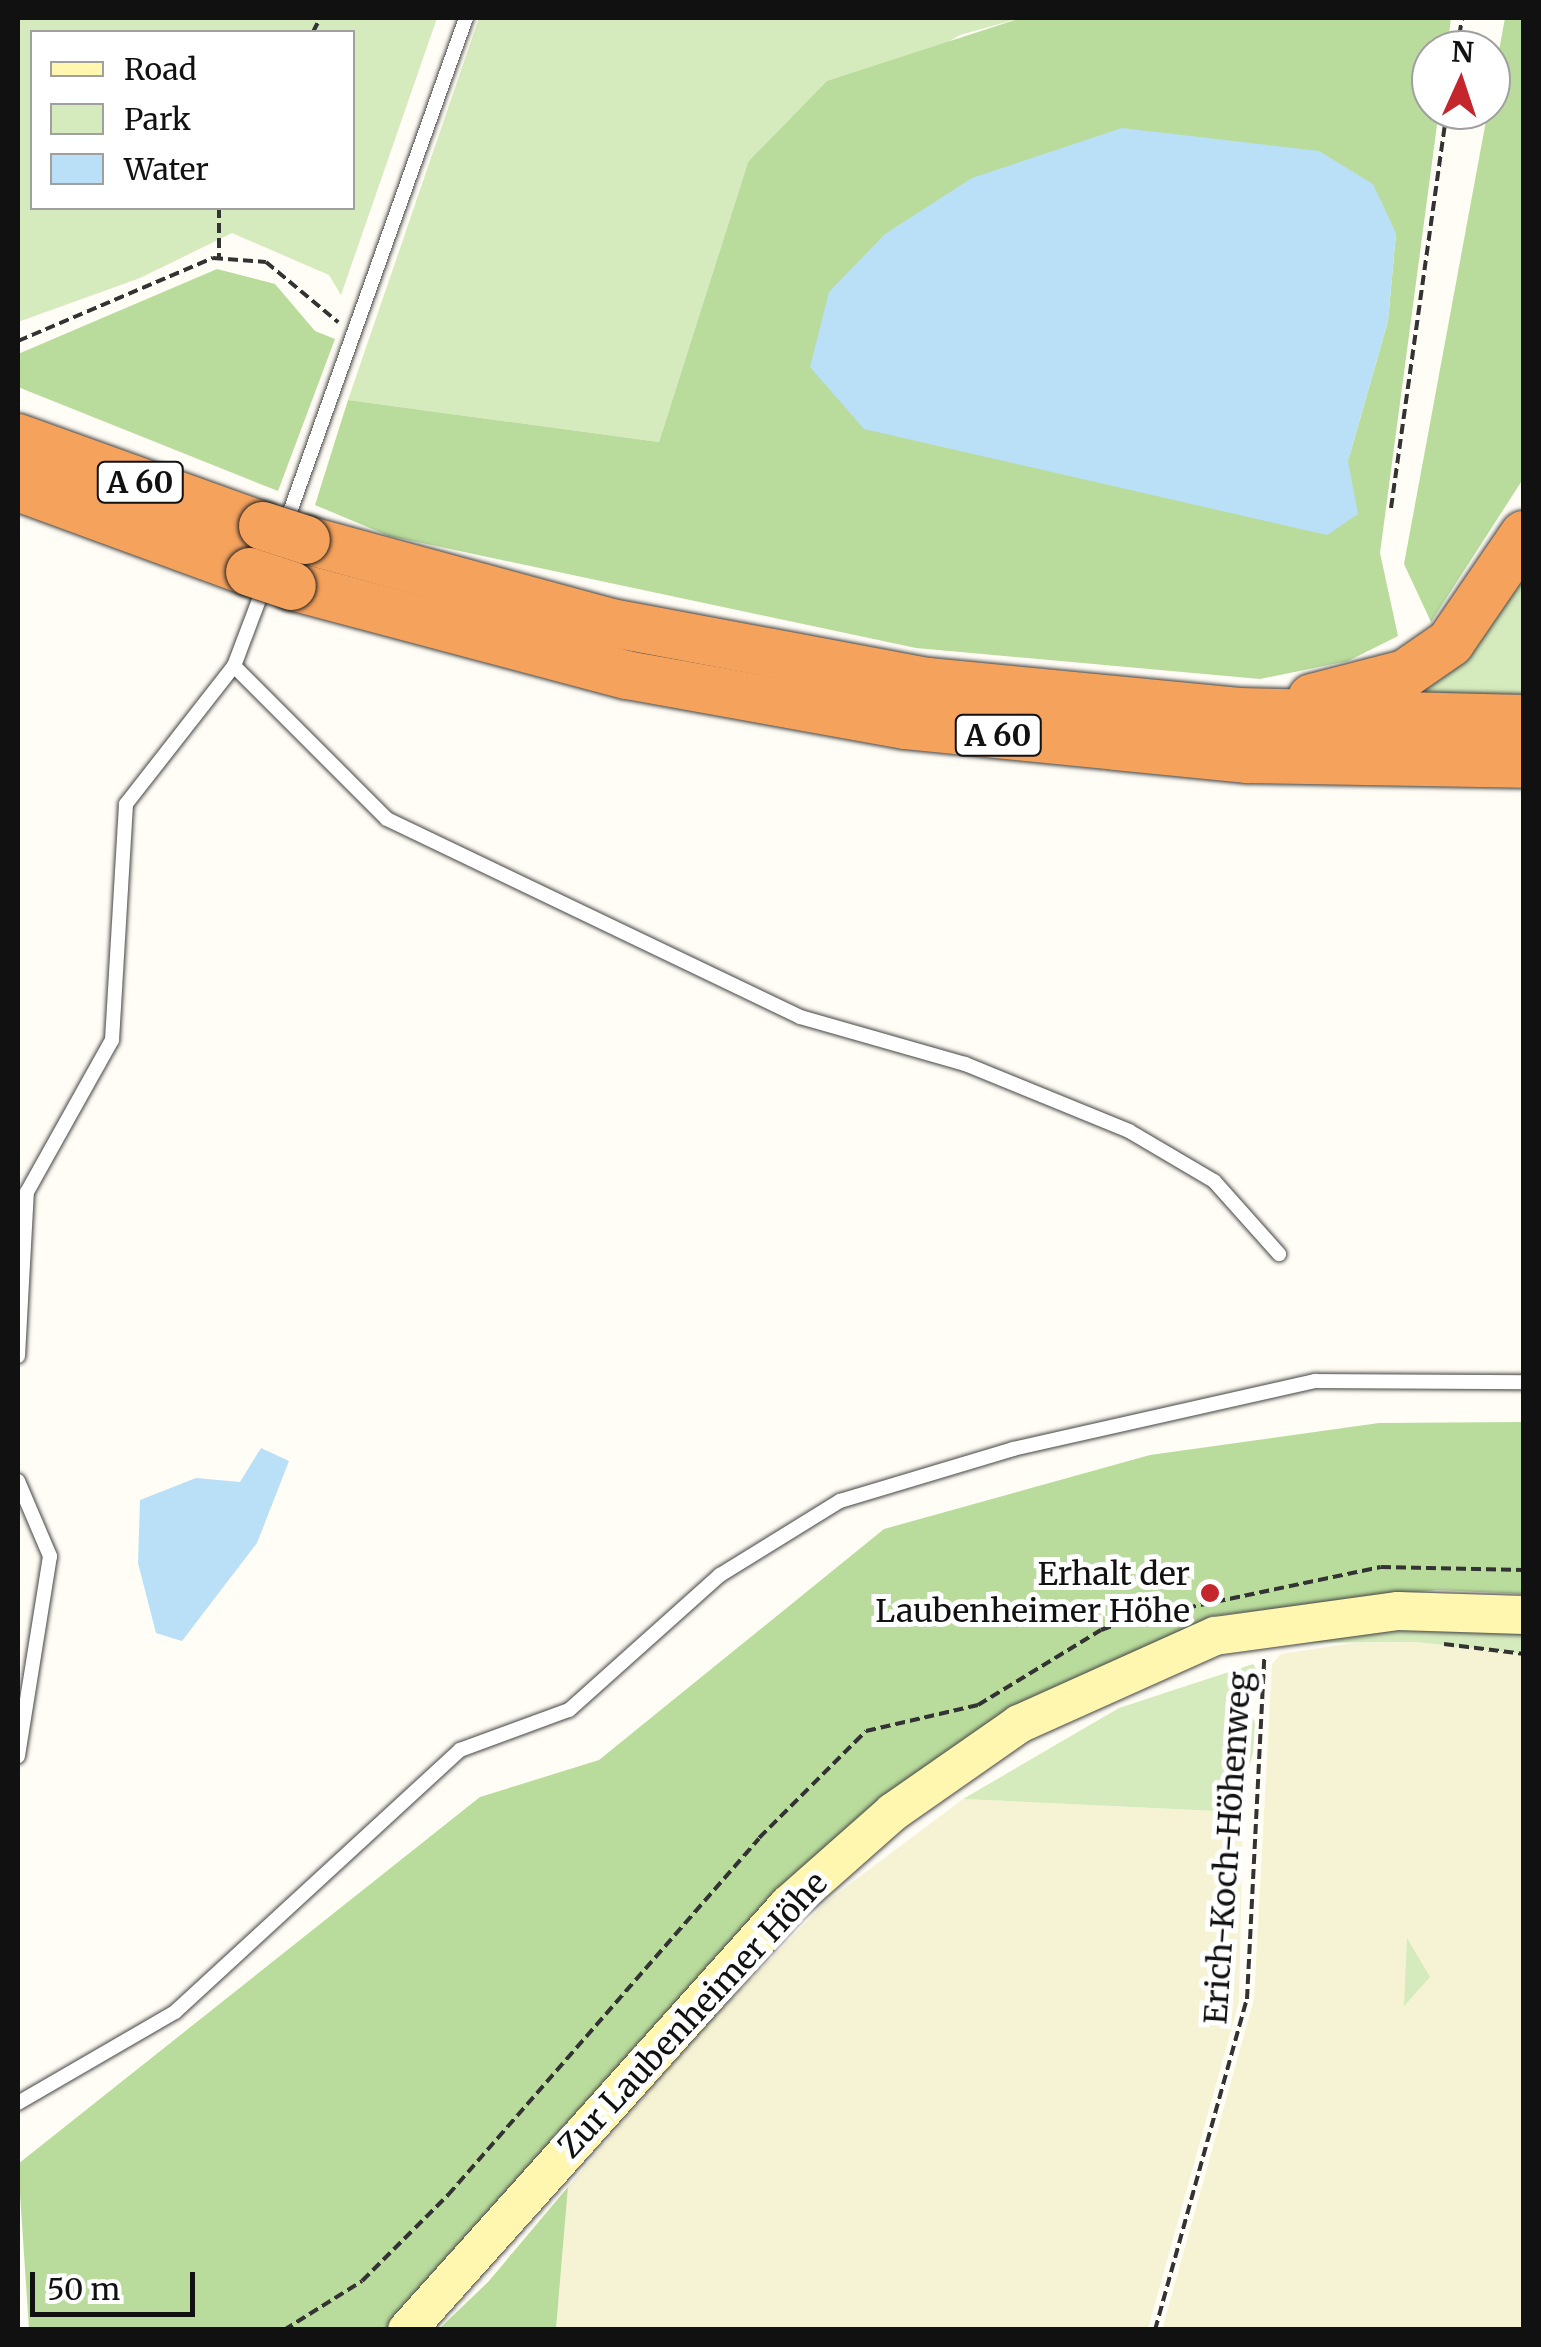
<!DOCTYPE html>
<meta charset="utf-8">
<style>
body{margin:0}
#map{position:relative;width:1541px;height:2347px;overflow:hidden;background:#fffdf5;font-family:Merriweather,serif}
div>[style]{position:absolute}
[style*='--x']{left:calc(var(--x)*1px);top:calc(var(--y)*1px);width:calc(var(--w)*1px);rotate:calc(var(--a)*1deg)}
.farmland>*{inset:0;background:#f6f3d4}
.green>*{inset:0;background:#d5ebbd}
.forest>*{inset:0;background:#b9dc9c}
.water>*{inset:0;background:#b9e0f7}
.path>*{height:4px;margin-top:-2px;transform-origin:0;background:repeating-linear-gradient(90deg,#333 0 10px,transparent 0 15px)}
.roads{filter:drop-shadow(0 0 2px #444) drop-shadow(0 0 2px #444)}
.lane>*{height:14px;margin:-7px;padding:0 7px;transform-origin:7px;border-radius:7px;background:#fff}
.secondary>*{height:38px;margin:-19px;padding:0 19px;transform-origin:19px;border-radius:19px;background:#fff6b0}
.highway>*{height:48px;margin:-24px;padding:0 24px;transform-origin:24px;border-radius:24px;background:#f5a25d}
.bridges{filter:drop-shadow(0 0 2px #222) drop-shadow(0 0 2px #222)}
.highway-bridge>*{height:48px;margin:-24px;padding:0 24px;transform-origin:24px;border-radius:24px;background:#f5a25d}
.dots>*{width:28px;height:28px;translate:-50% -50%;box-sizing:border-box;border:5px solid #fff;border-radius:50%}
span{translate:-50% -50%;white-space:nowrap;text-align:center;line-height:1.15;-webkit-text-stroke:10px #fff;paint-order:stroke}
.shield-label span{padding:2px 8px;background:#fff;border:2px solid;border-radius:8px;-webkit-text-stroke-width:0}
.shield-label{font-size:30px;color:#111;font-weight:700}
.poi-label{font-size:32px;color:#111}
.right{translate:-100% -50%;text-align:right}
.street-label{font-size:32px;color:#111}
.frame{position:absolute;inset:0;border:20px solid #111;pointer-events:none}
.legend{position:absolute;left:30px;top:30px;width:325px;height:180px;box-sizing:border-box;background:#fff;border:2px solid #a0a0a0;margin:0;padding:12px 18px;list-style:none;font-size:30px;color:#111}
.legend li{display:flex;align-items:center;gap:20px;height:50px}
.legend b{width:50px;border:2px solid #a0a0a0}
.north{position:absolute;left:1411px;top:30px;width:100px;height:100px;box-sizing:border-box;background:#fff;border:2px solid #a0a0a0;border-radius:50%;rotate:3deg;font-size:28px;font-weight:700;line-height:40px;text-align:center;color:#111}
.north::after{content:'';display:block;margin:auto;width:35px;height:45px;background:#c4262e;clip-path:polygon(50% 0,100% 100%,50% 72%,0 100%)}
.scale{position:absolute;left:30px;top:2272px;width:165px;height:45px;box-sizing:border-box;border:5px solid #111;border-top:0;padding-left:12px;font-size:30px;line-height:35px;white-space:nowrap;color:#111;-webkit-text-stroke:8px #fff;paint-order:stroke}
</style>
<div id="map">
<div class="farmland">
<i style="clip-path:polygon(1416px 1642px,1523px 1654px,1523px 2329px,1162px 2330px,1254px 1999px,1272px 1664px,1281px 1654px,1353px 1643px)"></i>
<i style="clip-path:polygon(963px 1799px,1237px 1812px,1243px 1820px,1239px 2002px,1148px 2329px,556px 2330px,568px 2187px,693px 2039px,826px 1902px)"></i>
</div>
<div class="green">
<i style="clip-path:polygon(evenodd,18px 18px,437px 18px,341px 295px,329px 275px,232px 233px,140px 278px,18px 322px,18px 18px,352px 32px,352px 208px,32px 208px,32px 32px,352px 32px)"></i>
<i style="clip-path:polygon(479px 18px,1021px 18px,960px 35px,748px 162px,659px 442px,348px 400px)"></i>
<i style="clip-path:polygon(1523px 555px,1523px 694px,1381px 695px)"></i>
<i style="clip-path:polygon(1385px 1624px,1523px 1628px,1523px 1654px,1416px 1642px,1282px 1643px)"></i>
<i style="clip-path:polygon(1253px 1664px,1258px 1672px,1243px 1694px,1255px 1723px,1253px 1753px,1237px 1812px,963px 1799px,1119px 1708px)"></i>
<i style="clip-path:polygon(1407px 1938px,1430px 1977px,1404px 2006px)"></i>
</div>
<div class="forest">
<i style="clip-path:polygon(evenodd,1021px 18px,1451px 18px,1447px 50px,1431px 50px,1431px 110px,1439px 110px,1380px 553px,1398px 636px,1348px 661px,1260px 679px,916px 648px,389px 536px,315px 505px,348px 400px,659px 442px,748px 162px,827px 81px,1021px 18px,1396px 233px,1388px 321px,1348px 461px,1396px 233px)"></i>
<i style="clip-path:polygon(1505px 18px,1524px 18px,1523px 479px,1431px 622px,1404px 564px)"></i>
<i style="clip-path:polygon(217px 269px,275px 284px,315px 331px,335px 339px,278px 491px,18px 387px,18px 354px)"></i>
<i style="clip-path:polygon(1523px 1422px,1523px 1594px,1437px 1590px,1212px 1616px,902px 1788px,390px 2329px,29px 2329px,18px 2164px,480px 1797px,599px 1760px,884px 1529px,1150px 1455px,1379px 1423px)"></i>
<i style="clip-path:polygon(568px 2187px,556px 2329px,439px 2329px,488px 2282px)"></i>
</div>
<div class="water">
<i style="clip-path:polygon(1122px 128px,1319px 151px,1373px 184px,1396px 233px,1388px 321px,1348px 461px,1358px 514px,1327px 535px,864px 429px,810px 367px,829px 292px,885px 234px,972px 178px)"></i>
<i style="clip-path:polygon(261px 1448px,289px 1461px,257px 1543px,182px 1641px,156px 1633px,138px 1563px,140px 1500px,196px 1478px,240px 1482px)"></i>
</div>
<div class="path">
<i style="--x:313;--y:32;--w:16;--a:-63"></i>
<i style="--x:1457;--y:50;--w:32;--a:-81"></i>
<i style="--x:219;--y:208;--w:50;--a:90"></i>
<i style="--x:18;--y:341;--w:212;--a:-23.1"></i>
<i style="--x:213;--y:258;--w:53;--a:4.3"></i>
<i style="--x:266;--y:262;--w:94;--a:39.8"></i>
<i style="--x:1391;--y:508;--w:402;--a:-82"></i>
<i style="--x:1186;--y:1608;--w:199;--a:-11.9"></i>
<i style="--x:1381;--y:1567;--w:143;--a:1.2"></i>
<i style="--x:1444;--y:1644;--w:81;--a:7.1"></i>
<i style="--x:284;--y:2330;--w:92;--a:-32.1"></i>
<i style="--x:362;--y:2281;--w:122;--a:-45"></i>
<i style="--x:448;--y:2195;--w:473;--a:-48.9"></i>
<i style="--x:759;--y:1838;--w:151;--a:-45"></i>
<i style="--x:866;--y:1731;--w:115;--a:-13.1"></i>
<i style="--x:978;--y:1705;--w:144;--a:-31.4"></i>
<i style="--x:1101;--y:1630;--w:67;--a:-20.1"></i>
<i style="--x:1164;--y:1607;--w:30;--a:12"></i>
<i style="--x:1155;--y:2330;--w:344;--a:-74.5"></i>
<i style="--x:1247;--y:1999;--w:341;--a:-87.1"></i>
</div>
<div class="roads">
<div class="lane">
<i style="--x:285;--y:526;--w:539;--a:-70.39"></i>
<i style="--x:234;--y:666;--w:216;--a:45"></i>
<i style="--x:387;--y:819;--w:458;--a:25.6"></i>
<i style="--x:800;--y:1017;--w:172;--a:15.9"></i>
<i style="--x:965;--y:1064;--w:177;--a:22.2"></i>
<i style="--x:1129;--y:1131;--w:99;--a:30.5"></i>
<i style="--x:1214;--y:1181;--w:98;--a:48.3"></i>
<i style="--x:18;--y:1356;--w:164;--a:-86.9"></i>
<i style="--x:27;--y:1192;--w:174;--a:-60.8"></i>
<i style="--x:112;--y:1040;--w:236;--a:-86.6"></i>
<i style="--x:126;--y:804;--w:175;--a:-52"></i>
<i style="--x:234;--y:666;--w:88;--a:-69.3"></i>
<i style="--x:18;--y:1481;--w:82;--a:66.9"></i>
<i style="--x:50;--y:1556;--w:203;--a:99.1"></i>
<i style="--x:18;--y:2103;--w:181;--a:-30.1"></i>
<i style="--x:175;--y:2012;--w:387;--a:-42.6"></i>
<i style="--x:460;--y:1750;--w:116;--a:-20.2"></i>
<i style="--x:569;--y:1710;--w:203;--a:-41.8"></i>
<i style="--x:720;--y:1575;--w:141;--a:-31.7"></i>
<i style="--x:840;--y:1501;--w:181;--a:-16.7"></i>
<i style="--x:1013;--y:1449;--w:310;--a:-12.7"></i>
<i style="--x:1315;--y:1381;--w:209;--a:0.3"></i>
</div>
<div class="secondary">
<i style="--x:407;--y:2330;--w:571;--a:-48.12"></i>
<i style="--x:788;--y:1905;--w:140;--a:-41.5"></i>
<i style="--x:893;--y:1812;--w:154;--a:-34.9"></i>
<i style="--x:1019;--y:1724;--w:215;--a:-24.2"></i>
<i style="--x:1215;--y:1636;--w:185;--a:-7.8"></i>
<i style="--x:1398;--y:1611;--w:126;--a:1.8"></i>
</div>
<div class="highway">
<i style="--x:18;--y:438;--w:260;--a:19.8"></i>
<i style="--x:18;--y:487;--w:247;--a:20.1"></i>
<i style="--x:306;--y:540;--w:317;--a:15.2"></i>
<i style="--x:612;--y:623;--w:321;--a:10.6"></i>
<i style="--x:928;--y:682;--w:312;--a:5.5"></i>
<i style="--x:1239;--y:712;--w:285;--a:1.4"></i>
<i style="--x:292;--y:586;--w:347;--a:14.9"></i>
<i style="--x:627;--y:675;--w:283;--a:10.2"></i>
<i style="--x:906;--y:725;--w:344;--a:5.7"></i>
<i style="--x:1248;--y:759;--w:276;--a:1"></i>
<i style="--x:1312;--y:698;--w:96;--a:-14.5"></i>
<i style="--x:1405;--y:674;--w:55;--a:-34.6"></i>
<i style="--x:1450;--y:643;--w:131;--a:-55.6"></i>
</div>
</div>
<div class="bridges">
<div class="highway-bridge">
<i style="--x:263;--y:526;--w:45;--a:18"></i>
<i style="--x:250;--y:572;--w:44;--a:18.4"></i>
</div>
</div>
<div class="dots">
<i style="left:1210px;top:1593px;background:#c4262e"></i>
</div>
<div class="shield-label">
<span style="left:140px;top:482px">A 60</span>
<span style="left:998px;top:735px">A 60</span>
</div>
<div class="poi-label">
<span class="right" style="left:1190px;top:1593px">Erhalt der<br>Laubenheimer Höhe</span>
</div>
<div class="street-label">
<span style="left:1228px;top:1848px;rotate:-86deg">Erich-Koch-Höhenweg</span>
<span style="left:693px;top:2015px;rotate:-47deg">Zur Laubenheimer Höhe</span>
</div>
<div class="frame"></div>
<ul class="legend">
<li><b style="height:12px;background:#fff6b0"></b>Road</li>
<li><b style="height:28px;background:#d5ebbd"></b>Park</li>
<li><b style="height:28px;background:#b9e0f7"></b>Water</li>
</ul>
<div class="north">N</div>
<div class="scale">50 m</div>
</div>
